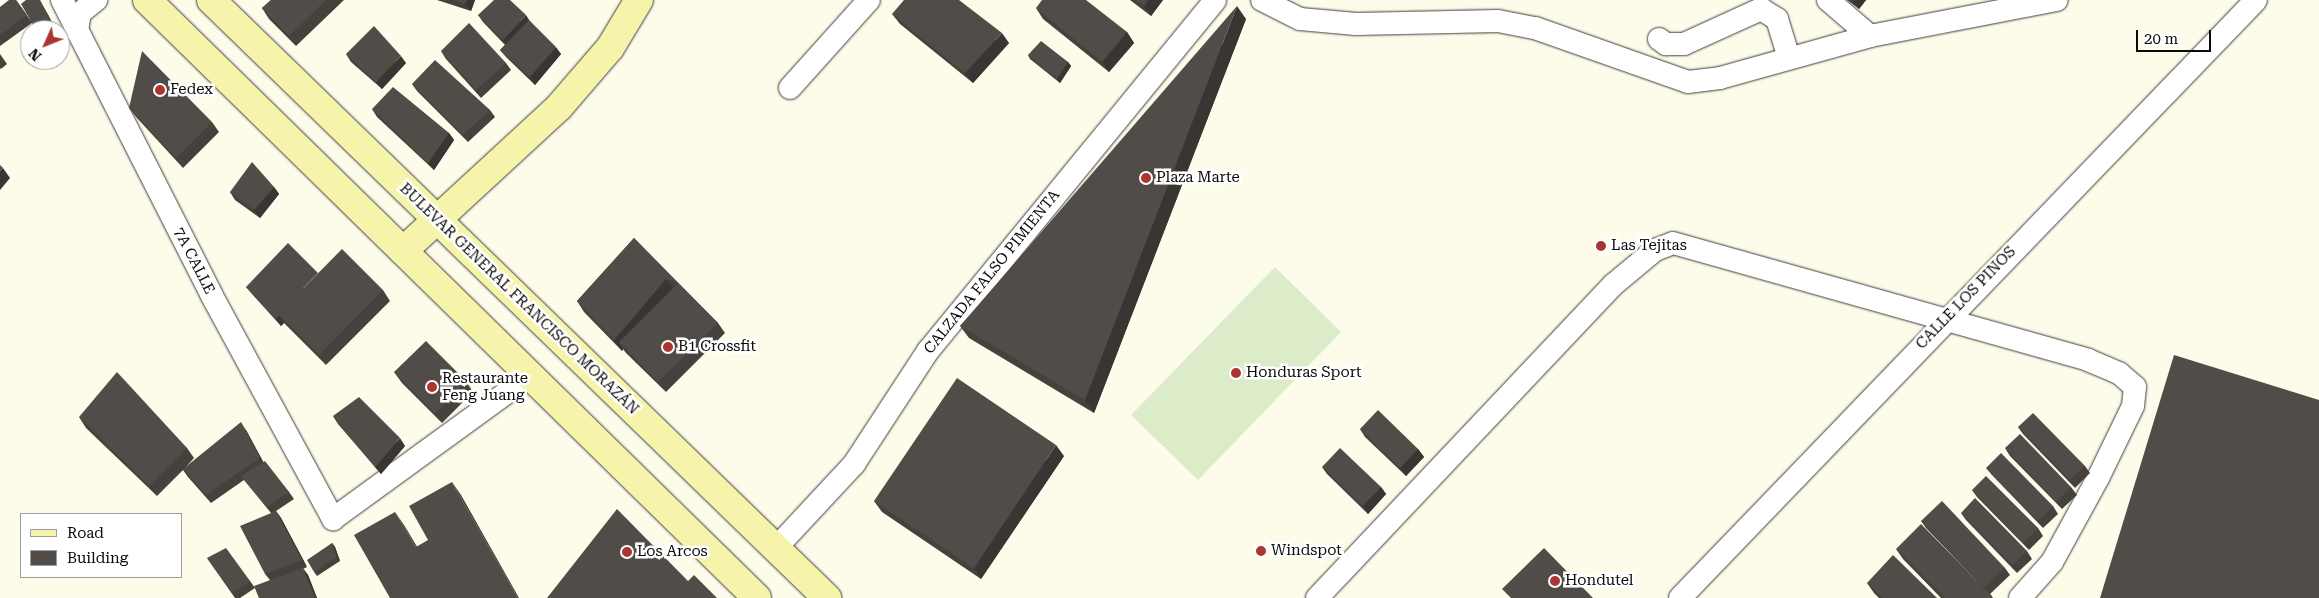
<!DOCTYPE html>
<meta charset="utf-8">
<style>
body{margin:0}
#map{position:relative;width:2319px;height:598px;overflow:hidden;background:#fdfbe9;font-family:"Roboto Serif",serif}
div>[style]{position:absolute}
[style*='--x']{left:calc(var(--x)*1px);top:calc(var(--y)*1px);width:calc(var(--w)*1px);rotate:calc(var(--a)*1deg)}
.pitch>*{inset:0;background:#dcebc8}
.roads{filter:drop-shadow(0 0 1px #3d3d3d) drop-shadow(0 0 1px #3d3d3d)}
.street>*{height:22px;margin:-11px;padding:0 11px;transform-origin:11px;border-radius:11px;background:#fff}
.secondary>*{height:28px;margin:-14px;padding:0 14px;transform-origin:14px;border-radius:14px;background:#f6f4ab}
.wall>*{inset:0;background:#47413e}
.shaded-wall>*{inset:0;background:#393532}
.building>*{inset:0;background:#524c48}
.dots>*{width:14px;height:14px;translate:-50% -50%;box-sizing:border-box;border:2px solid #fff;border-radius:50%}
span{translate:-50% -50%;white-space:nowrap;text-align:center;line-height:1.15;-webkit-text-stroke:5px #fff;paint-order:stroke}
.poi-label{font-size:15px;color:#0a0a0a}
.left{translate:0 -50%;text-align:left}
.street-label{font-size:15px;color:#0a0a0a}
.legend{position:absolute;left:20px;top:513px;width:162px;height:65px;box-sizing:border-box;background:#fff;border:1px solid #9d9d9d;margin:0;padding:6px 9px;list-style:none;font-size:15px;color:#0a0a0a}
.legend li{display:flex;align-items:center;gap:10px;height:25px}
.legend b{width:25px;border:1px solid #9d9d9d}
.north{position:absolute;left:20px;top:20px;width:50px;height:50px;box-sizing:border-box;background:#fff;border:1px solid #9d9d9d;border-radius:50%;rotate:226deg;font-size:14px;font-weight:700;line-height:20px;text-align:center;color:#0a0a0a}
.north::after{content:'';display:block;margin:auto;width:18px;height:22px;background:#ab3531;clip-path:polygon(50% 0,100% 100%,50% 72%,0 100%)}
.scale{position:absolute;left:2136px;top:30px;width:75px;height:22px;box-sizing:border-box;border:2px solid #0a0a0a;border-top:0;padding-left:6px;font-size:15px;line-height:18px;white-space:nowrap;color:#0a0a0a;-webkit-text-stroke:4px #fff;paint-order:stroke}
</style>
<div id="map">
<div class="pitch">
<i style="clip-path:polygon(1275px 267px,1341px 332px,1198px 480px,1131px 415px)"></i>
</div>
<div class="roads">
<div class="street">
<i style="--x:62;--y:0;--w:332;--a:63.1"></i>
<i style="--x:212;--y:296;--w:254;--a:61.5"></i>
<i style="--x:333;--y:519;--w:243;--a:-36"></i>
<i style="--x:1262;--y:0;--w:42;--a:26.6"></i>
<i style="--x:1300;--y:19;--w:56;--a:5.1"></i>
<i style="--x:1356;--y:24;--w:142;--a:-1.2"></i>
<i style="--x:1498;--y:21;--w:38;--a:11"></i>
<i style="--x:1535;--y:28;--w:162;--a:19.4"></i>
<i style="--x:1688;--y:82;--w:32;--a:-7"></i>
<i style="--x:1720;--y:78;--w:156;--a:-15.6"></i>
<i style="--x:1870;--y:36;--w:190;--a:-10.9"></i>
<i style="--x:1828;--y:0;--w:55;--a:40.6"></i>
<i style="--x:77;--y:31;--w:18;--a:-81"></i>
<i style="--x:80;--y:13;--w:21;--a:-39"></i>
<i style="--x:1659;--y:39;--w:9;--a:36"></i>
<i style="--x:1666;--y:44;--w:18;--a:0"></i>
<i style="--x:1684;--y:44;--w:85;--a:-24.4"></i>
<i style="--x:1761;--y:9;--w:19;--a:32"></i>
<i style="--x:1777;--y:19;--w:41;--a:72.9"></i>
<i style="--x:790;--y:88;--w:118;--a:-48.1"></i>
<i style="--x:776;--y:548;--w:115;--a:-47.1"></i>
<i style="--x:854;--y:464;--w:135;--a:-56.8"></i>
<i style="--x:928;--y:351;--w:453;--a:-50.7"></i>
<i style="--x:1317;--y:598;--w:431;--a:-46.6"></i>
<i style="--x:1613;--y:285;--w:55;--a:-39.8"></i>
<i style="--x:1655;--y:250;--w:19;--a:-21"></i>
<i style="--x:1673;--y:243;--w:431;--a:15.7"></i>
<i style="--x:2088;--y:360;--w:34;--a:23"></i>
<i style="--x:2119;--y:373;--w:21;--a:41"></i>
<i style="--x:2135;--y:387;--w:19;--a:96"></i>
<i style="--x:2133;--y:406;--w:80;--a:115.9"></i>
<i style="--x:2098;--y:478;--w:96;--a:118.7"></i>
<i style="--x:2052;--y:562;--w:48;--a:131.6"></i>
<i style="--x:1680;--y:598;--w:830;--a:-46.07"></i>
</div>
<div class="secondary">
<i style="--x:147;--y:0;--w:854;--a:44.43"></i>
<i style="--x:211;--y:0;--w:859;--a:44.15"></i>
<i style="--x:403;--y:251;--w:212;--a:-42.7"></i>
<i style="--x:559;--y:107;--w:78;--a:-49.2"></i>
<i style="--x:610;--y:48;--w:56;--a:-58.9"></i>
</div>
</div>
<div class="wall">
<i style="clip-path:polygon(16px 0,31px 21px,26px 0,40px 0,52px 22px,41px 30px,37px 30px,32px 23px,0 46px,0 7px)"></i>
<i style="clip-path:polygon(271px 0,344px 0,296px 46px,269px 19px,262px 8px)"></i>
<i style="clip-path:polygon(437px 0,475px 0,471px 11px)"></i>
<i style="clip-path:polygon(1130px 0,1163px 0,1151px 16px)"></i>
<i style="clip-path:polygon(1847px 0,1866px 0,1859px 9px)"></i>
<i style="clip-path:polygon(1036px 8px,1127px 32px,1134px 43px,1109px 72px,1043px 19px)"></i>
<i style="clip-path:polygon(892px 14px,1009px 43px,973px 83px,900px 24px)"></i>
<i style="clip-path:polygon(478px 15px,531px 23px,561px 54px,535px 85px,506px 57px,500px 50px,505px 45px,483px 22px)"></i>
<i style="clip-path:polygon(1246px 19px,1094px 413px,969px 338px,960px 326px)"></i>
<i style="clip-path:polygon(441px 51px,506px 63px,511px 70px,481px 98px,446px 59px)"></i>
<i style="clip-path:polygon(0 54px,7px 64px,1px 69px,0 68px)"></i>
<i style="clip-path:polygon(346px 54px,406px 63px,382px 89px,351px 62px)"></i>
<i style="clip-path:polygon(1028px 55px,1068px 62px,1071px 66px,1060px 83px,1030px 59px)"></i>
<i style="clip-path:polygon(412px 84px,490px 110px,495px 117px,468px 142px,417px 91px)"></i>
<i style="clip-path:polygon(129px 108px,212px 122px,219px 132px,183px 168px,137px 118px)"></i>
<i style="clip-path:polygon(372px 109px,449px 133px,454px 140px,434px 170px,377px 117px)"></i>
<i style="clip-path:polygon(274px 187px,279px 194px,260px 218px,235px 200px,230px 192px)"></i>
<i style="clip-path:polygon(634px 238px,718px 323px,725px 333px,666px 392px,626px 353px,623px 349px,622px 351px,584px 312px,577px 301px)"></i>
<i style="clip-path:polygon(246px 287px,383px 290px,390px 301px,326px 365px,284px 323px,281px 326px,252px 294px)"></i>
<i style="clip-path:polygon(394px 372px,466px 381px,473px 392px,442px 423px,402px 383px)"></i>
<i style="clip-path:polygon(333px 416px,405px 446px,381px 474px,338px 424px)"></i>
<i style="clip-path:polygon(79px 417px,187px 448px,194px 458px,185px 468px,246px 430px,263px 462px,289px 492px,294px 499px,276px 511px,281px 518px,307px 567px,303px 569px,308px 575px,317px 598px,259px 598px,270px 580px,265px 574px,271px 513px,244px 480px,211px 503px,188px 477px,183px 470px,157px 496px,86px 428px)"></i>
<i style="clip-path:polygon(2018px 427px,2085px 466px,2090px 473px,2075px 488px,2023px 434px)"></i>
<i style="clip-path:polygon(1360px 429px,1418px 449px,1424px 457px,1406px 476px,1365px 437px)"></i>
<i style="clip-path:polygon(2005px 448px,2071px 487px,2077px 495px,2062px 509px,2010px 456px)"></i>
<i style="clip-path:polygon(1064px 456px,981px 579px,882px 512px,874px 501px)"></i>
<i style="clip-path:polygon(1322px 467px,1381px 487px,1386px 494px,1368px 514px,1327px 474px)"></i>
<i style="clip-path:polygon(1986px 468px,2053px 506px,2058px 514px,2043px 528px,1992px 475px)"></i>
<i style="clip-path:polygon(1972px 490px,2038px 528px,2043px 536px,2029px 550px,1977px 497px)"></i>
<i style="clip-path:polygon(1961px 513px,2027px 551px,2032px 559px,2017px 573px,1966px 520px)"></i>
<i style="clip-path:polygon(1921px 521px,2005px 568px,2010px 575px,1990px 594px,1993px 598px,1941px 598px,1903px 559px,1896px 549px,1977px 581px,1926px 528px)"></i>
<i style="clip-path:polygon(332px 543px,335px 547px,340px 561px,317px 576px,314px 572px)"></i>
<i style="clip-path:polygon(207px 558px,250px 581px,255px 588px,240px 598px,235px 598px)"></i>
<i style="clip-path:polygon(1867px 583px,1937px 598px,1879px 598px,1874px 593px)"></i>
</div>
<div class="shaded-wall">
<i style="clip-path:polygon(467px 0,475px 0,471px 11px,465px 4px)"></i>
<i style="clip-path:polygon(1148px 0,1163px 0,1151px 16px,1144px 6px)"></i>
<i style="clip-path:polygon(1855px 0,1866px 0,1859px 9px,1853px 2px)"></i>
<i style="clip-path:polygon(1237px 6px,1246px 19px,1094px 413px,1085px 400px)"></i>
<i style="clip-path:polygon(526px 15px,531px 23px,508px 48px,503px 40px)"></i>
<i style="clip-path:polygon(1127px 32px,1134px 43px,1109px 72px,1102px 62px)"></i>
<i style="clip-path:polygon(1002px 33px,1009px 43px,973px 83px,965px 73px)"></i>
<i style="clip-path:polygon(556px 47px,561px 54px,535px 85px,530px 77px)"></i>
<i style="clip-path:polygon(401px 56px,406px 63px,382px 89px,376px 82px)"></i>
<i style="clip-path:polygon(1068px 62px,1071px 66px,1060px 83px,1057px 79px)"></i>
<i style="clip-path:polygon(449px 133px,454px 140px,434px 170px,428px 163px)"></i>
<i style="clip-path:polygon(3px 168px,10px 178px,0 190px,0 171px)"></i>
<i style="clip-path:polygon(274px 187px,279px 194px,260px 218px,254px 210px)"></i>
<i style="clip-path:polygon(666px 279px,674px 290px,619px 342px,623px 349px,622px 351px,614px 340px)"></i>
<i style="clip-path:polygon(279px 316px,284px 323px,281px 326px,276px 319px)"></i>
<i style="clip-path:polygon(241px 422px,246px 430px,265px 465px,260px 458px)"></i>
<i style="clip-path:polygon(400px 438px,405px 446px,381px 474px,375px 467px)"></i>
<i style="clip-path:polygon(1056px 445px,1064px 456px,981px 579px,974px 568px)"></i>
<i style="clip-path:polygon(1418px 449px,1424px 457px,1406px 476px,1400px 468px)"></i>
<i style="clip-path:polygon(452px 482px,461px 495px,519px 598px,518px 598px)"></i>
<i style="clip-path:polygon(1381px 487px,1386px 494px,1368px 514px,1363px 506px)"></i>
<i style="clip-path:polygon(276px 511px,281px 518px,307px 567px,302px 560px)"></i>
<i style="clip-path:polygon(395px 512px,404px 525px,425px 560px,416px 547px)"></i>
<i style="clip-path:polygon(332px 543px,335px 547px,340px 561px,337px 557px)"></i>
<i style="clip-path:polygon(303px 568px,308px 575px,317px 598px,315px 598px)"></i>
</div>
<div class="building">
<i style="clip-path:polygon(9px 0,16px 0,27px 15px,0 35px,0 7px)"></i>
<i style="clip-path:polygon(26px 0,39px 0,50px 18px,35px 28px,21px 4px)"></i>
<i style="clip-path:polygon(271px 0,326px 0,289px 36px,262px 8px)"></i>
<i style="clip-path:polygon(454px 0,467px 0,465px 4px)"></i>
<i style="clip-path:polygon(494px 0,510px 0,526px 15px,503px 40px,478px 15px)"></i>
<i style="clip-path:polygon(904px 0,959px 0,1002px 33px,965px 73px,892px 14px)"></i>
<i style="clip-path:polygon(1042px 0,1086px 0,1127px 32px,1102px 62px,1036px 8px)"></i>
<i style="clip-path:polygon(1136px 0,1148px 0,1144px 6px)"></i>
<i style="clip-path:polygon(1237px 6px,1085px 400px,960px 326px)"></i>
<i style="clip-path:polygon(529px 20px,556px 47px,530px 77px,500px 50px)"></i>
<i style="clip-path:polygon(469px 23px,506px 63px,476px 90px,441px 51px)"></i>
<i style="clip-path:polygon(374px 26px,401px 56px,376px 82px,346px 54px)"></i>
<i style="clip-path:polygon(1041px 41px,1068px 62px,1057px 79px,1028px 55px)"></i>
<i style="clip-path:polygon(142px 51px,212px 122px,176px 158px,129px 108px)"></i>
<i style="clip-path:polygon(435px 60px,490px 110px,463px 135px,412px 84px)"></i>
<i style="clip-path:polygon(393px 87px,449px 133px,428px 163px,372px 109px)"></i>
<i style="clip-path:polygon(252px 162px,274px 187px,254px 210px,230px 192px)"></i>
<i style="clip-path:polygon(0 165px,3px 168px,0 171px)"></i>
<i style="clip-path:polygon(634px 238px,678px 283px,666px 279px,614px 340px,577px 301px)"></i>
<i style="clip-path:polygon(288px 243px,318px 273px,278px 314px,279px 316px,276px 319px,246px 287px)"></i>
<i style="clip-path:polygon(342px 249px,383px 290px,319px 355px,278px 314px)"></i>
<i style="clip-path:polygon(678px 283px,718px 323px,658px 382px,619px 342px)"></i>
<i style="clip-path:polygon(426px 341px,466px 381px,435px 413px,394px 372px)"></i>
<i style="clip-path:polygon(2174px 355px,2319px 400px,2319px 598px,2100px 598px)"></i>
<i style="clip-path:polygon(117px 372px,187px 448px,149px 486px,79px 417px)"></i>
<i style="clip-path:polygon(957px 378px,1056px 445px,974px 568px,874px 501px)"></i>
<i style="clip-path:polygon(359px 397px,400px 438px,375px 467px,333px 416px)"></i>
<i style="clip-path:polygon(1378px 410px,1418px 449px,1400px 468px,1360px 429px)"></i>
<i style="clip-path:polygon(2033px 413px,2085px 466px,2070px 480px,2018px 427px)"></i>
<i style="clip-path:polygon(241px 422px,260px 458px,206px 495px,183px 469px)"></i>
<i style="clip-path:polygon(2020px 434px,2071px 487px,2056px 502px,2005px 448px)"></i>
<i style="clip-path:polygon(1340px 448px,1381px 487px,1363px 506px,1322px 467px)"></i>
<i style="clip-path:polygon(2001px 453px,2053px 506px,2038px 521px,1986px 468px)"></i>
<i style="clip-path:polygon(265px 461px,289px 492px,267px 507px,241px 476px)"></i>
<i style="clip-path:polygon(1986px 476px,2038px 528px,2023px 543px,1972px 490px)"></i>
<i style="clip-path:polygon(452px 482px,518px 598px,390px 598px,354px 535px,395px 512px,416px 547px,428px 540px,409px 506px)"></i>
<i style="clip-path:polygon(1975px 498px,2027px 551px,2012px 565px,1961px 513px)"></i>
<i style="clip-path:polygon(1942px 501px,2005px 568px,1984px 587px,1921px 521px)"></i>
<i style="clip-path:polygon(617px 509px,688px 581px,694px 575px,717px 598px,547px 598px)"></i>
<i style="clip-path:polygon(276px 511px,302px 560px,265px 574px,240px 526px)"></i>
<i style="clip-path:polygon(1921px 524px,1992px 596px,1990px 598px,1945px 598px,1896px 549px)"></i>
<i style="clip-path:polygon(332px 543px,337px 557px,314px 572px,307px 560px)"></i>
<i style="clip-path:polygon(226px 548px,250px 581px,232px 593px,207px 558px)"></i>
<i style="clip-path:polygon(1544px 548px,1593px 598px,1511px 598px,1502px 589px)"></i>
<i style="clip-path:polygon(1893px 555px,1937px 598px,1883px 598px,1867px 583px)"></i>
<i style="clip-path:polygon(303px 568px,315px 597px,313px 598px,259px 598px,254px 586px)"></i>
</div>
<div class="dots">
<i style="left:160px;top:90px;background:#ab3531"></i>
<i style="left:1146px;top:178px;background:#ab3531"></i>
<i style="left:1601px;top:246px;background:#ab3531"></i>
<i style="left:668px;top:347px;background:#ab3531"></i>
<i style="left:1236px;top:373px;background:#ab3531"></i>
<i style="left:432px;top:387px;background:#ab3531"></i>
<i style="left:1261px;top:551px;background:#ab3531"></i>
<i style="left:627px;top:552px;background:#ab3531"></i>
<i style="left:1555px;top:581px;background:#ab3531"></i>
</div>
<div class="poi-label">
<span class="left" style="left:170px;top:90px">Fedex</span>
<span class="left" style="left:1156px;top:178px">Plaza Marte</span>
<span class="left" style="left:1611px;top:246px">Las Tejitas</span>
<span class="left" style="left:678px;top:347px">B1 Crossfit</span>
<span class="left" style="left:1246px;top:373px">Honduras Sport</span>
<span class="left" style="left:442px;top:387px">Restaurante<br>Feng Juang</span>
<span class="left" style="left:1271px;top:551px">Windspot</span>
<span class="left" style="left:637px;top:552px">Los Arcos</span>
<span class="left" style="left:1565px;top:581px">Hondutel</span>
</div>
<div class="street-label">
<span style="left:194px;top:261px;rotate:63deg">7A CALLE</span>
<span style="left:992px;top:272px;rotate:-51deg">CALZADA FALSO PIMIENTA</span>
<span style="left:1966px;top:298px;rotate:-46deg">CALLE LOS PINOS</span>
<span style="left:519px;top:299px;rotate:44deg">BULEVAR GENERAL FRANCISCO MORAZÁN</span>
</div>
<ul class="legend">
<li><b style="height:6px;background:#f6f4ab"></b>Road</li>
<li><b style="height:14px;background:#524c48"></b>Building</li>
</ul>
<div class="north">N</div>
<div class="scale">20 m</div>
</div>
